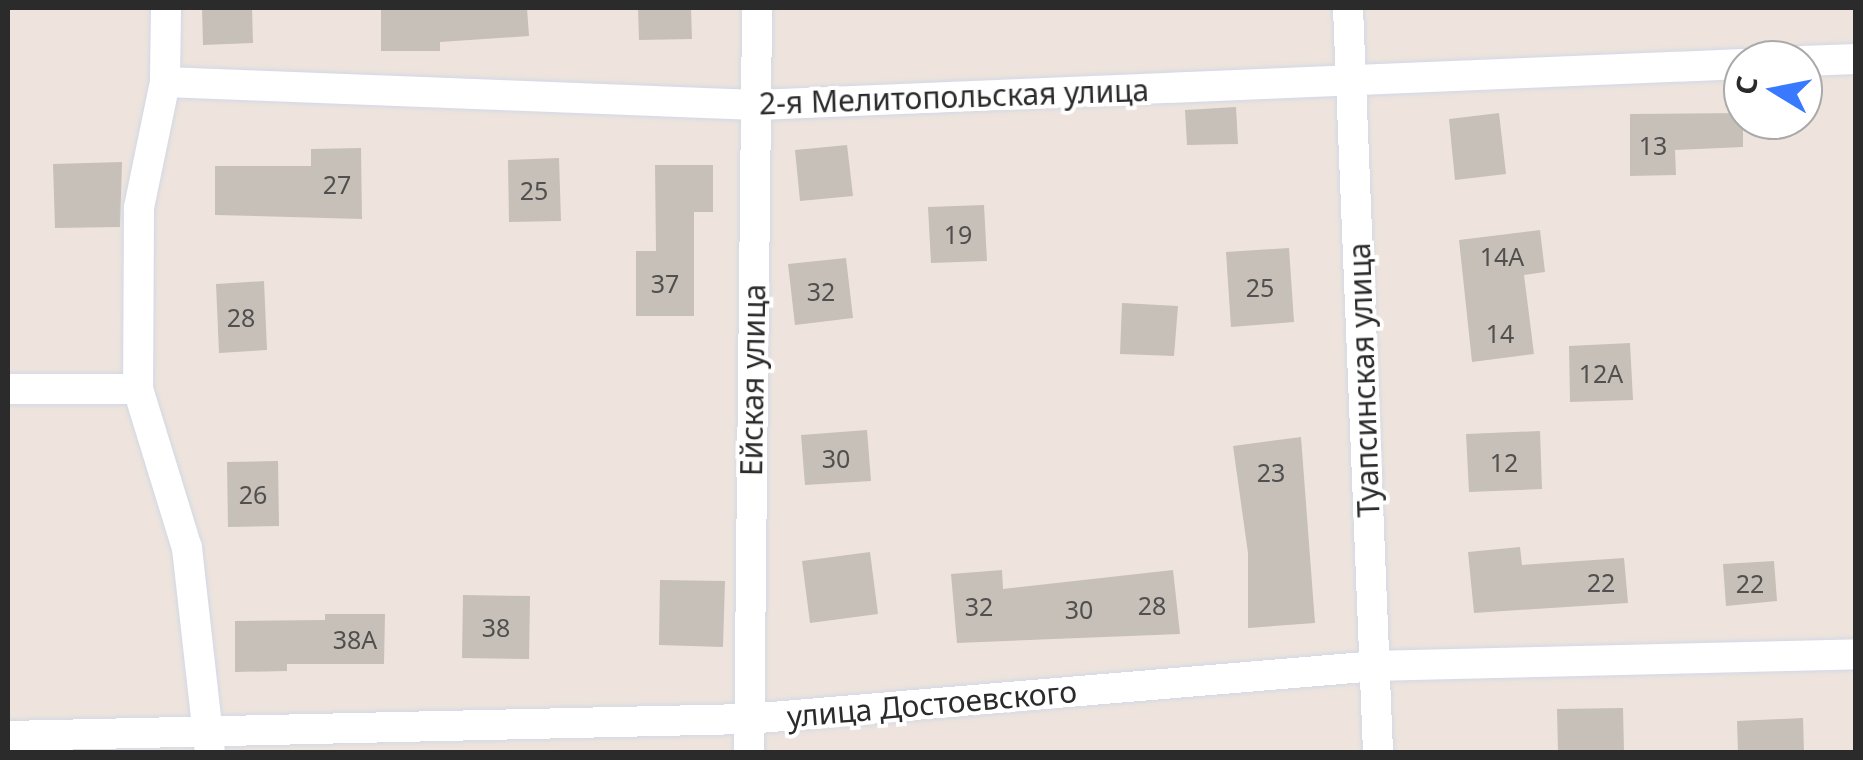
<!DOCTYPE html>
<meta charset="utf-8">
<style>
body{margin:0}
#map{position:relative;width:1863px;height:760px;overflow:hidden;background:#eee4dd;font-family:"Noto Sans",sans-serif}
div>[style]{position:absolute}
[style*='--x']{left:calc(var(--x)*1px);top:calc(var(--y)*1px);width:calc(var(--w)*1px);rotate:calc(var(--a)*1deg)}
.building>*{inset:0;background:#c6c0b9}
.roads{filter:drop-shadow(0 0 2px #d2d8e5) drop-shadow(0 0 2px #d2d8e5)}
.minor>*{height:30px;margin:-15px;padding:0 15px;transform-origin:15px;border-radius:15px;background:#fff}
span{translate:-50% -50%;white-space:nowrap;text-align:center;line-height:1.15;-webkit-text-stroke:8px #fff;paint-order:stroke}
.number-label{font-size:25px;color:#52504e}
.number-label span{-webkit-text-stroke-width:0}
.street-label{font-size:30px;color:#2b2b2b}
.frame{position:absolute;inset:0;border:10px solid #2b2b2b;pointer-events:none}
.north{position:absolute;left:1723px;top:40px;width:100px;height:100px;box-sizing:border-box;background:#fff;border:2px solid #aaa;border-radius:50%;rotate:280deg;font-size:28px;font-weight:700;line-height:40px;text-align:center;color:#2b2b2b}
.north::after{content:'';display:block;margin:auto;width:35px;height:45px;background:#3979ff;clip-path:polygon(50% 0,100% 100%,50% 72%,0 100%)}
</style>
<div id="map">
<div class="building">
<i style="clip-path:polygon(202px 8px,252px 8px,253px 43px,203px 45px)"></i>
<i style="clip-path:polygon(381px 8px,527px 8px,529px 36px,440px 42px,440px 51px,381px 51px)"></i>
<i style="clip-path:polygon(638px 8px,691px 8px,692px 39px,639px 40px)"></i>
<i style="clip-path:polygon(1236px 107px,1238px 144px,1187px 145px,1185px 110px)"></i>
<i style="clip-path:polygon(1499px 113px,1506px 174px,1455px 180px,1449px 119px)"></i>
<i style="clip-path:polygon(1743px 113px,1743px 147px,1675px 150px,1676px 175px,1630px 176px,1630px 114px)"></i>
<i style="clip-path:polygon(847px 145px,853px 196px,800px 201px,795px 150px)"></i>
<i style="clip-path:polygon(361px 148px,362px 219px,215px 215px,215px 166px,311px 166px,311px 149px)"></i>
<i style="clip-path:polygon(559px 158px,561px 221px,509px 222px,508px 160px)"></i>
<i style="clip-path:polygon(122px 162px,120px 227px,55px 228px,53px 164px)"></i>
<i style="clip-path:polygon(655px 165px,713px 165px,713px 212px,694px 212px,694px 316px,636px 316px,636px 251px,656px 251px)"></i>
<i style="clip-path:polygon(984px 205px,987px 261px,931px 263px,928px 207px)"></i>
<i style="clip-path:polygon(1540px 230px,1545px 272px,1524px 275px,1534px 354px,1472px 362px,1459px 240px)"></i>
<i style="clip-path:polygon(1289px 248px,1294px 322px,1231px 327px,1226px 252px)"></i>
<i style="clip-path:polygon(846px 258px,853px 318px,795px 325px,788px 264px)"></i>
<i style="clip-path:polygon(264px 281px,267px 350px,219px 353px,216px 284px)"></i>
<i style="clip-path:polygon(1122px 303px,1178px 306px,1174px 356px,1120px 354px)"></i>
<i style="clip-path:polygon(1630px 343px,1633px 400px,1570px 402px,1569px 346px)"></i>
<i style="clip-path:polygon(867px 430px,871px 481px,805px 485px,801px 435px)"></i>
<i style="clip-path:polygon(1540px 431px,1542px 489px,1469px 492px,1466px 434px)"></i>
<i style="clip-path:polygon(1301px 437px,1315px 623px,1248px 628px,1248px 553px,1233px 446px)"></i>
<i style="clip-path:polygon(278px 461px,279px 526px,228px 527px,227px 462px)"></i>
<i style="clip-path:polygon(1520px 547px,1522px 565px,1624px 558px,1628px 603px,1474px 613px,1468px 552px)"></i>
<i style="clip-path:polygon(870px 552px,878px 614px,810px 623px,802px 561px)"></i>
<i style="clip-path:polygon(1774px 561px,1777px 601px,1726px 606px,1723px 564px)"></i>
<i style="clip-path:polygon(1002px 570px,1003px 589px,1173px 570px,1180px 634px,957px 643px,951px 574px)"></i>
<i style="clip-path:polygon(660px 580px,725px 581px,723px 647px,659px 645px)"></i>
<i style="clip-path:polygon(463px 595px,530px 596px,529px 659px,462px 658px)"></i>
<i style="clip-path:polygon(325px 614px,385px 614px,384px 664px,287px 664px,287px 671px,235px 672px,235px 621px,325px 620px)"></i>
<i style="clip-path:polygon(1623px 708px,1624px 752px,1558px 752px,1557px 709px)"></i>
<i style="clip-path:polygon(1803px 718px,1804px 752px,1738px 752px,1737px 721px)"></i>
</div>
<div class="roads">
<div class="minor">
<i style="--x:166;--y:8;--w:74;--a:90.8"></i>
<i style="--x:165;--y:82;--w:129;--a:101.7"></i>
<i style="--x:139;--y:208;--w:181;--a:90.3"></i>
<i style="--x:138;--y:389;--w:166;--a:72.9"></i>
<i style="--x:187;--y:548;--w:205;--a:83.6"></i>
<i style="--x:1348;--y:8;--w:745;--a:87.69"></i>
<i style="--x:1803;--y:61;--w:53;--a:-2.2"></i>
<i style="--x:165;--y:82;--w:592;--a:2.22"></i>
<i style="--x:757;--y:105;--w:987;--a:-2.38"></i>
<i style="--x:8;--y:389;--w:130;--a:0"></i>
<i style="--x:8;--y:736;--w:740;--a:-1.32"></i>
<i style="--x:748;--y:719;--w:630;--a:-4.82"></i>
<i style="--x:1376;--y:666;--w:480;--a:-1.4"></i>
<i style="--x:749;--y:752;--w:744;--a:-89.38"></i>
</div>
</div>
<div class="number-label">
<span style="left:1653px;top:145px">13</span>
<span style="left:337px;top:184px">27</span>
<span style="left:534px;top:190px">25</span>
<span style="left:958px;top:234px">19</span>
<span style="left:1502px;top:256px">14А</span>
<span style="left:665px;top:283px">37</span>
<span style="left:1260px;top:287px">25</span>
<span style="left:821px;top:291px">32</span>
<span style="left:241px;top:317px">28</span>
<span style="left:1500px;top:333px">14</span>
<span style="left:1601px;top:373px">12А</span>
<span style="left:836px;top:458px">30</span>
<span style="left:1504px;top:462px">12</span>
<span style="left:1271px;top:472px">23</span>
<span style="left:253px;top:494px">26</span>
<span style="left:1601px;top:582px">22</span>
<span style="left:1750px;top:583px">22</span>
<span style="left:1152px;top:605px">28</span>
<span style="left:979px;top:606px">32</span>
<span style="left:1079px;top:609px">30</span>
<span style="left:496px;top:627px">38</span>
<span style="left:355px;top:639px">38А</span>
</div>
<div class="street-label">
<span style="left:954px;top:97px;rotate:-2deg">2-я Мелитопольская улица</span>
<span style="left:753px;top:380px;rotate:-89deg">Ейская улица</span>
<span style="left:1364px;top:380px;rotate:-92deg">Туапсинская улица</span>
<span style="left:932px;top:704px;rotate:-5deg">улица Достоевского</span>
</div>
<div class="frame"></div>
<div class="north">С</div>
</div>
